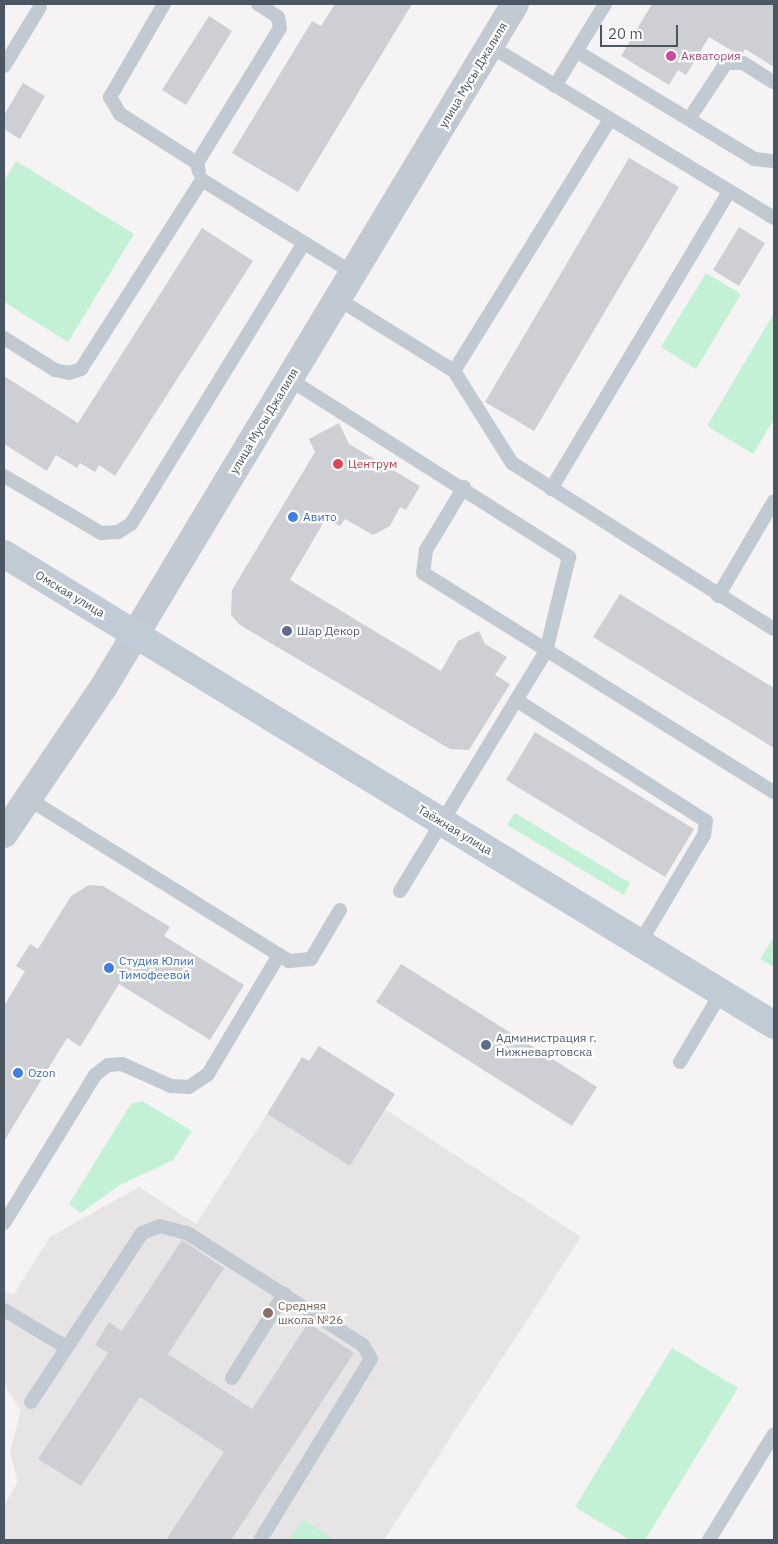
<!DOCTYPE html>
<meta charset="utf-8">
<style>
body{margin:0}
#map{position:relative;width:778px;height:1544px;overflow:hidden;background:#f5f3f3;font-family:"IBM Plex Sans",sans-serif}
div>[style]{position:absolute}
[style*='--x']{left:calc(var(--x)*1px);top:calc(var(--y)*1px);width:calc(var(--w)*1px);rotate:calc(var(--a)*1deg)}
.education>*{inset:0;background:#e6e4e5}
.green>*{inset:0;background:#c3f1d5}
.building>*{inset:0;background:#cdcfd5}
.service>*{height:14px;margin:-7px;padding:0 7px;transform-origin:7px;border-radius:7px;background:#c1cad2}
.tertiary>*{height:28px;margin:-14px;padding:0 14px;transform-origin:14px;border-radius:14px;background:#c1cad2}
.secondary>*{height:28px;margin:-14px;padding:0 14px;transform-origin:14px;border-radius:14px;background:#c1cbd6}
.dots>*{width:14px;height:14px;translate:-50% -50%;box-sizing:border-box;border:2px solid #fff;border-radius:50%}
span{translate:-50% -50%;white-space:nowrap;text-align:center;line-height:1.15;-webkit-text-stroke:4.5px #fff;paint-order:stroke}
.hotel-label{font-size:12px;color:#b23c85}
.left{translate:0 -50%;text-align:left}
.street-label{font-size:12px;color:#4a5661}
.health-label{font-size:12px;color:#be3a42}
.shop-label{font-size:12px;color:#366cbe}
.service-label{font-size:12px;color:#4e5e75}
.education-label{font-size:12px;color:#785e54}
.frame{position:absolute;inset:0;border:5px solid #4a5661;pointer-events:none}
.scale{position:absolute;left:600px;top:25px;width:78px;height:22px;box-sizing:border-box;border:2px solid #4a5661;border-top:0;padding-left:6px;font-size:15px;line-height:18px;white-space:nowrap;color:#4a5661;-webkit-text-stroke:4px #fff;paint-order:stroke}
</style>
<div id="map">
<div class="education">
<i style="clip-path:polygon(386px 1110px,581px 1237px,384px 1540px,4px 1540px,4px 1505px,18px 1482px,10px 1452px,21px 1410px,4px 1385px,4px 1292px,14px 1294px,50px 1237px,139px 1187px,196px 1224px,267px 1114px,350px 1166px)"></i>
</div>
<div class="green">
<i style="clip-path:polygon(16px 161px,134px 234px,68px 342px,4px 302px,4px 181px)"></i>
<i style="clip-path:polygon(706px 273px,741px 294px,696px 369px,661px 347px)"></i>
<i style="clip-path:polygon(774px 313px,774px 419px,753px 454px,707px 426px)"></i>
<i style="clip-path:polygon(515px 813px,630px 883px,624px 895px,507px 825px)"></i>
<i style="clip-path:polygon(774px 937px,774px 967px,760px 959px)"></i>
<i style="clip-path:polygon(142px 1101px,192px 1131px,173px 1160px,118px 1186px,81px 1213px,69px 1204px,131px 1104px)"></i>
<i style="clip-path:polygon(672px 1348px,738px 1388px,645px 1540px,630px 1540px,575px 1507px)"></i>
<i style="clip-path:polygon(303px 1520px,334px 1540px,289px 1540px)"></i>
</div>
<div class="building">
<i style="clip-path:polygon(335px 4px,412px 4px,298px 192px,232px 153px,312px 21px,321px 26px)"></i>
<i style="clip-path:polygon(652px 4px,774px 4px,774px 67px,745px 49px,741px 56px,709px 37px,686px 75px,678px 70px,669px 85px,621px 56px)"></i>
<i style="clip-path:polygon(209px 16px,232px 31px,186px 105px,162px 90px)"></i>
<i style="clip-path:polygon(23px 83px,45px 96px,20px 139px,4px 129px,4px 115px)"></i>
<i style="clip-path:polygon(629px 158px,679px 187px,534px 431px,485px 402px)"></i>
<i style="clip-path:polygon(739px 227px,765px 243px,739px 286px,713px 270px)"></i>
<i style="clip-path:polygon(202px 228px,253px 261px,115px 476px,99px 465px,95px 472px,80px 463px,77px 468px,56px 455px,47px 471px,4px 444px,4px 376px,78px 423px)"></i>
<i style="clip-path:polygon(339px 423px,349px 444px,420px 486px,406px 510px,400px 507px,390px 526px,373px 535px,345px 519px,340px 526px,326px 518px,290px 580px,441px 671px,458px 641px,479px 631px,485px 644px,507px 657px,495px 675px,510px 684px,469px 750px,450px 749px,240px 625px,231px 615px,232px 590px,315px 452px,309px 439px)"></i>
<i style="clip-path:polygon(620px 594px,774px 688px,774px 748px,593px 637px)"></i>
<i style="clip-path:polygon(535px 732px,694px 829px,665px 877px,506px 780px)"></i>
<i style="clip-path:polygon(89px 885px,103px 886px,170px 927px,164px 936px,244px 985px,210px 1040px,119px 984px,80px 1047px,67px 1038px,4px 1141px,4px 1006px,25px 971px,16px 966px,30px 944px,38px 949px,71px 896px)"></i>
<i style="clip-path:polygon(401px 964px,597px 1087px,572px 1126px,376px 1002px)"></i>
<i style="clip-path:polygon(319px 1046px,395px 1094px,350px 1166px,267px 1114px,302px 1057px,309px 1061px)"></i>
<i style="clip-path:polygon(182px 1240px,224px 1268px,168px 1354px,252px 1409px,308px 1323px,354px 1353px,231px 1540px,166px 1540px,224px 1452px,140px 1397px,81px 1486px,38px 1459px,108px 1353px,95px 1345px,109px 1322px,122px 1331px)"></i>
</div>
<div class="service">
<i style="--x:164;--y:4;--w:108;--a:120.1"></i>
<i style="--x:110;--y:97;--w:20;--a:60"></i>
<i style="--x:120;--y:114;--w:91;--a:32.5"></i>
<i style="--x:490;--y:46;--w:332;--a:31.2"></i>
<i style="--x:576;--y:51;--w:208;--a:31.2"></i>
<i style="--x:754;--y:159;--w:20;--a:6"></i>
<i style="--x:4;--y:66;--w:69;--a:-58.6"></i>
<i style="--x:555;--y:86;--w:96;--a:-58.6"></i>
<i style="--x:689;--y:119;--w:67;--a:-56.5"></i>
<i style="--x:726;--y:63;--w:17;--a:0"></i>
<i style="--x:743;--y:63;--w:36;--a:32"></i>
<i style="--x:199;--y:172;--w:9;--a:-103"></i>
<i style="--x:197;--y:163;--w:158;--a:-58.4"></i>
<i style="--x:280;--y:28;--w:11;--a:-100"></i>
<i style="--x:278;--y:17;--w:24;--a:-147"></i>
<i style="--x:338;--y:299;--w:137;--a:31.8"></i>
<i style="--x:454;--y:371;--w:109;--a:57.8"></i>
<i style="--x:512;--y:463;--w:310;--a:32.4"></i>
<i style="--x:4;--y:338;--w:60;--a:32.1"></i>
<i style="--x:55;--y:370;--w:14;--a:12"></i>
<i style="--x:69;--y:373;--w:13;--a:-18"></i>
<i style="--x:81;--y:369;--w:224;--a:-57.4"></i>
<i style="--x:202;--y:180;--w:177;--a:31.6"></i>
<i style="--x:454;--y:371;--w:296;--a:-58.2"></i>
<i style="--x:289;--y:379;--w:332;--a:32.4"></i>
<i style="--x:569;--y:557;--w:97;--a:103.7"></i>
<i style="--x:546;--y:651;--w:281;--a:121.3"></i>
<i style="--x:4;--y:476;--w:113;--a:30.4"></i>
<i style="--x:101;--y:533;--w:17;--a:-3"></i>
<i style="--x:118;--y:532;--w:15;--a:-32"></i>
<i style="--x:131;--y:524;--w:330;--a:-58.4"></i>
<i style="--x:464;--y:487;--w:74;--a:121.1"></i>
<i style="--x:426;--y:550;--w:23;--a:97"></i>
<i style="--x:423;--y:573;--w:414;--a:32"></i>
<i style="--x:551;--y:489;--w:347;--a:-59.1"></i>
<i style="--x:718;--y:596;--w:110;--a:-59.5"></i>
<i style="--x:516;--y:700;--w:225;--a:32.5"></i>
<i style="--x:706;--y:821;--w:14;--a:98"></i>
<i style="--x:704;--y:835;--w:126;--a:120.7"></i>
<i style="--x:27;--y:798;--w:309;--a:31.9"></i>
<i style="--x:289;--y:961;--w:22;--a:-5"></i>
<i style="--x:311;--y:959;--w:57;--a:-59.4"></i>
<i style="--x:680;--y:1062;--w:80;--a:-59.3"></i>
<i style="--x:4;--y:1223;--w:174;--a:-58.4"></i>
<i style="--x:95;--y:1075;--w:16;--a:-38"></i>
<i style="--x:108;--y:1065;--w:14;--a:-4"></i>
<i style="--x:122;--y:1064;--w:54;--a:24.2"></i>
<i style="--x:171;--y:1086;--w:18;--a:3"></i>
<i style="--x:189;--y:1087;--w:23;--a:-34"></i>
<i style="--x:208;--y:1074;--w:139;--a:-59.2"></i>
<i style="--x:4;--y:1310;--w:72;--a:30.8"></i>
<i style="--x:232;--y:1378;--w:99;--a:-58.2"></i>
<i style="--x:31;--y:1402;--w:202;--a:-56.7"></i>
<i style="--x:142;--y:1233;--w:19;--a:-21"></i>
<i style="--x:160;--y:1226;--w:28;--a:15"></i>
<i style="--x:187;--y:1233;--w:209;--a:32.5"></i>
<i style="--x:363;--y:1345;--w:16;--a:60"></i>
<i style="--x:371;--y:1359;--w:212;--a:121.5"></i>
<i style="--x:709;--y:1540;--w:124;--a:-58.5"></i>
</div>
<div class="tertiary">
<i style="--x:4;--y:834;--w:176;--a:-55.9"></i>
<i style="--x:103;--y:688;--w:798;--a:-58.94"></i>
</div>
<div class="secondary">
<i style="--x:4;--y:554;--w:903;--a:31.45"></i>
</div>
<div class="dots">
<i style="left:671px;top:56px;background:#d1479c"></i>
<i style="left:338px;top:464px;background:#e0444e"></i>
<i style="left:293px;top:517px;background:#3f7fe0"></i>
<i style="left:287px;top:631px;background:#5c6f8a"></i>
<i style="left:109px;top:968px;background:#3f7fe0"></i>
<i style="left:486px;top:1045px;background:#5c6f8a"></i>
<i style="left:18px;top:1073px;background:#3f7fe0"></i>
<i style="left:268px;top:1313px;background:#8d6e63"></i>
</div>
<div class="hotel-label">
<span class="left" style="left:681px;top:56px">Акватория</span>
</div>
<div class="street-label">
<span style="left:473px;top:75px;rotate:-59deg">улица Мусы Джалиля</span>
<span style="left:264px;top:421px;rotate:-59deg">улица Мусы Джалиля</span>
<span style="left:70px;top:594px;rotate:31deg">Омская улица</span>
<span style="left:455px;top:830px;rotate:31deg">Таёжная улица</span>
</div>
<div class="health-label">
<span class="left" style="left:348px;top:464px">Центрум</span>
</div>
<div class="shop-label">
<span class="left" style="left:303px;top:517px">Авито</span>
<span class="left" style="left:119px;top:968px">Студия Юлии<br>Тимофеевой</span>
<span class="left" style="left:28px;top:1073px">Ozon</span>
</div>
<div class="service-label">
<span class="left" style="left:297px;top:631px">Шар Декор</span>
<span class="left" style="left:496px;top:1045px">Администрация г.<br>Нижневартовска</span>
</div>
<div class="education-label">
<span class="left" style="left:278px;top:1313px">Средняя<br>школа №26</span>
</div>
<div class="frame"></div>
<div class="scale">20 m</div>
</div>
